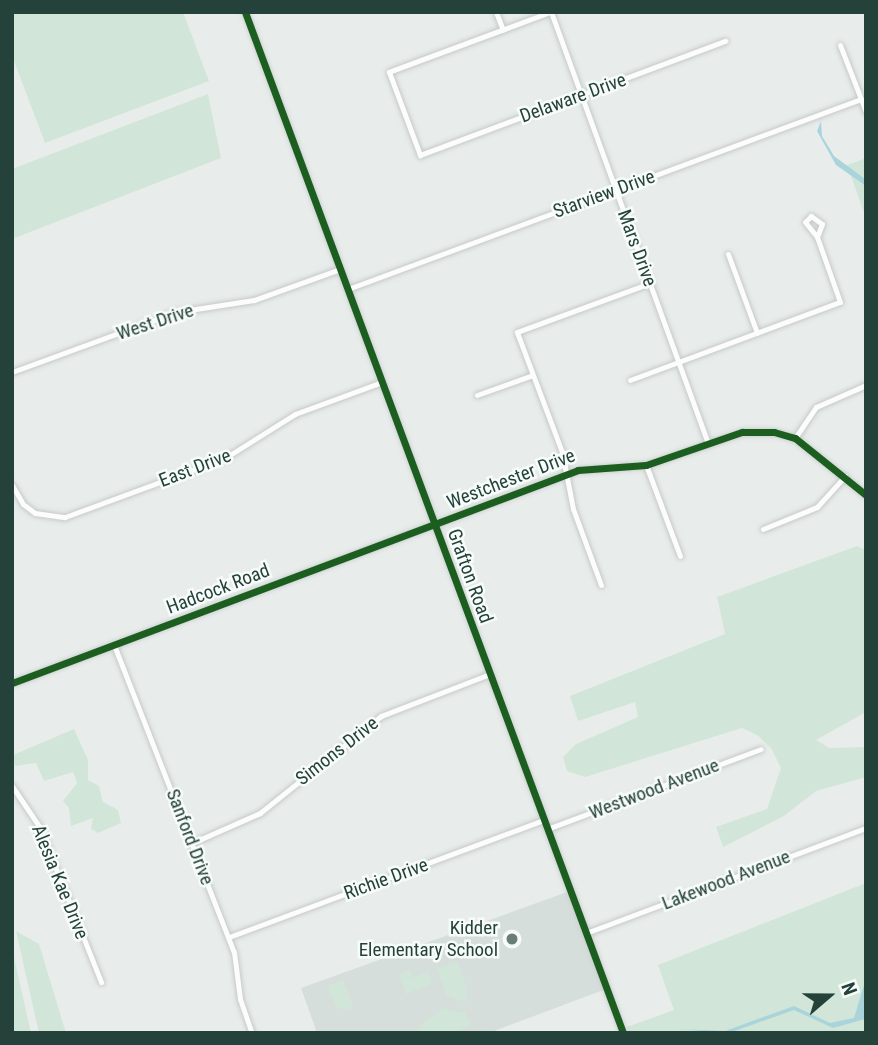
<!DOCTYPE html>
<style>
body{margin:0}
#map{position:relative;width:878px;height:1045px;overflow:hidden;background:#e8edeb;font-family:"Roboto Condensed",sans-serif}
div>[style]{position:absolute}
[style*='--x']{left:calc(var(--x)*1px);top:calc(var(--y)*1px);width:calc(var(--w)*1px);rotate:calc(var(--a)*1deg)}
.built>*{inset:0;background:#d6dedb}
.green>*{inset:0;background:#d1e6d8}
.water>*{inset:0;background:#a9d4db}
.roads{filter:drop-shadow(0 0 2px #c5cac8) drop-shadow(0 0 2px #c5cac8)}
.minor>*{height:5px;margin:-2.5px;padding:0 2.5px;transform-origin:2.5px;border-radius:2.5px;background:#fcfcfc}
.cycleway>*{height:7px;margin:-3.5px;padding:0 3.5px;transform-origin:3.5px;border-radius:3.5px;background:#1b5e20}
.dots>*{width:19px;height:19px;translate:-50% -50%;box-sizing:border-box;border:4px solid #f7fbf9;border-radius:50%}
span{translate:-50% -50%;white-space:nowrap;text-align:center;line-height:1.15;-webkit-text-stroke:5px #f7fbf9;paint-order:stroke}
.street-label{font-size:19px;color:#24423a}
.poi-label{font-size:19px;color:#24423a}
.right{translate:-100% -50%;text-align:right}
.frame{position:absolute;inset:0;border:14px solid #24423a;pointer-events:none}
.north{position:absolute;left:794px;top:961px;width:70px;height:70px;-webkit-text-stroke:5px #f7fbf9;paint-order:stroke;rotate:70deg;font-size:19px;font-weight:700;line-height:28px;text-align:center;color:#24423a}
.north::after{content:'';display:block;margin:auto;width:24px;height:32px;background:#24423a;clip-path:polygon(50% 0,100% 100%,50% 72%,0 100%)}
</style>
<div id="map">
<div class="built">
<i style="clip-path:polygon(570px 891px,606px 989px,489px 1033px,317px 1033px,301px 988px)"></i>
</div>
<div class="green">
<i style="clip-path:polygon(12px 12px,183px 12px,209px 81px,45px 143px,12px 56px)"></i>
<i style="clip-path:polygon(208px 94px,221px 158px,12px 239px,12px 169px)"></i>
<i style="clip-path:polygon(866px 158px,866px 218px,847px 165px)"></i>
<i style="clip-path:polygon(857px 546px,866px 550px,866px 712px,816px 740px,829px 748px,866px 747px,866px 777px,816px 791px,784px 816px,723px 847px,716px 827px,767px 809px,781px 768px,771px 748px,757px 735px,742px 728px,585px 777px,567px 771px,563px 757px,576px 744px,638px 717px,635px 702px,578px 721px,570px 696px,725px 634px,717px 597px)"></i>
<i style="clip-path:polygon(74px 729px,88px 760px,88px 780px,99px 786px,103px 802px,118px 810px,121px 823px,98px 833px,91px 829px,93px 818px,71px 826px,69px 808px,63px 801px,77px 783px,73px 772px,44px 781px,36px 763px,15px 766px,13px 755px)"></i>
<i style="clip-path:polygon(866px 883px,866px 1033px,629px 1033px,627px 1027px,674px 1010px,658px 965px)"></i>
<i style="clip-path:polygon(16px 931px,39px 944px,66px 1033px,39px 1033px)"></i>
<i style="clip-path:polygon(12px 948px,31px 1033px,12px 1033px)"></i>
<i style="clip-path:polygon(458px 962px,468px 993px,465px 1002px,447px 996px,437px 968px)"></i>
<i style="clip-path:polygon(410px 970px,413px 978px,428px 972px,433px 983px,406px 994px,399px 974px)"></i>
<i style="clip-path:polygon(343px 980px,353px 1007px,349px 1009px,336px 1008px,328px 986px)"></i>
<i style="clip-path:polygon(443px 1008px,465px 1013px,471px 1025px,453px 1033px,419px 1033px,420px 1026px)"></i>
</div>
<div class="water">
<i style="clip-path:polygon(821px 121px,822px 136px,834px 156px,865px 179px,866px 186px,836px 165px,817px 131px)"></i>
<i style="clip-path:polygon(866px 978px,865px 1019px,833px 1028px,794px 1010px,729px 1033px,678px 1029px,725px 1031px,794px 1006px,830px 1023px,854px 1018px)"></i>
</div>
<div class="roads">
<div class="minor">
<i style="--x:245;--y:12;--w:1089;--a:69.68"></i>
<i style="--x:496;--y:12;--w:19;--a:69"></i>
<i style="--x:550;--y:12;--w:172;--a:159.6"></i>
<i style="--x:389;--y:72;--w:89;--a:69.5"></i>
<i style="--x:420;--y:155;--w:326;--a:-20.5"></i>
<i style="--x:551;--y:12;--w:460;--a:70"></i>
<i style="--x:840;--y:45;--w:72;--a:68.8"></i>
<i style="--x:728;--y:254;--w:84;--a:69.8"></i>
<i style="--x:348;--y:289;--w:547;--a:-20.32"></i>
<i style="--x:12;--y:372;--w:175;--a:-20.1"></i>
<i style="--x:176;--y:312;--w:79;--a:-8.7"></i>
<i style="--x:254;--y:300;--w:91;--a:-19.8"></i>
<i style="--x:630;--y:380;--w:224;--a:-20.4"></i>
<i style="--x:840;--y:302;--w:69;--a:-109.5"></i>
<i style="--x:817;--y:237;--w:14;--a:-69"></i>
<i style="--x:822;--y:224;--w:14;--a:-144"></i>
<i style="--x:811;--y:216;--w:8;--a:135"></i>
<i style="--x:805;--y:222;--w:19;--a:51"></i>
<i style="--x:477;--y:395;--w:59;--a:-19.7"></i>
<i style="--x:795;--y:438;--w:37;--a:-56"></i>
<i style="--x:816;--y:407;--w:55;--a:-23.7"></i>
<i style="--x:646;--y:465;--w:97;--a:69.5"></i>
<i style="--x:12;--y:485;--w:22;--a:60"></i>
<i style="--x:23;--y:504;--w:15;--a:37"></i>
<i style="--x:35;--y:513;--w:30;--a:8"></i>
<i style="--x:65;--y:517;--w:171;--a:-20.2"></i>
<i style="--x:225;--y:458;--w:83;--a:-32.2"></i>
<i style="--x:295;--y:414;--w:93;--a:-20.2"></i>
<i style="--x:763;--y:529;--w:58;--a:-22.2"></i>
<i style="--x:817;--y:507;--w:42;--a:-47.9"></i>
<i style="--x:601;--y:585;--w:81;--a:-110.2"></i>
<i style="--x:573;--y:509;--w:58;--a:-100.9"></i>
<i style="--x:562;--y:452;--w:128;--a:-110.6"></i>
<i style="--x:517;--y:332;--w:142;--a:-20.2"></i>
<i style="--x:114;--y:645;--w:330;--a:68.7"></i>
<i style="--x:234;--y:952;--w:47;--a:82.7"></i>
<i style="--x:240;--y:999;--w:36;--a:71"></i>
<i style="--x:12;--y:683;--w:605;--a:-20.62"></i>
<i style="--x:578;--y:470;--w:68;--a:-4.2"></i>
<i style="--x:646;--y:465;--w:102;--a:-19"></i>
<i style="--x:742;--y:432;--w:32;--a:0"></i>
<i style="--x:774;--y:432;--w:22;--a:16"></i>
<i style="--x:795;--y:438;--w:91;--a:38.8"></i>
<i style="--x:12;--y:786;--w:48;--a:56"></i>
<i style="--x:39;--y:826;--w:168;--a:68.3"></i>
<i style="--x:547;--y:829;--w:228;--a:-20.5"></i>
<i style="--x:192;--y:843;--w:74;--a:-23.8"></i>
<i style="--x:260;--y:813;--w:155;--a:-38.7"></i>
<i style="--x:381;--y:716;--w:117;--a:-21.1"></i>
<i style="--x:586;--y:933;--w:299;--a:-20.6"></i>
<i style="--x:229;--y:937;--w:336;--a:-20.4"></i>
</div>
</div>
<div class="cycleway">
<i style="--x:245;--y:12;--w:1089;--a:69.68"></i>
<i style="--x:12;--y:683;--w:605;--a:-20.62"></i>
<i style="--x:578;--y:470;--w:68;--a:-4.2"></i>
<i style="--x:646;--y:465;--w:102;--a:-19"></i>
<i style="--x:742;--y:432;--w:32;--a:0"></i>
<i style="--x:774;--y:432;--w:22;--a:16"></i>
<i style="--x:795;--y:438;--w:91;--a:38.8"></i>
</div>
<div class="dots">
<i style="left:512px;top:939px;background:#697e78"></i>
</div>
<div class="street-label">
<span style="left:573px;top:98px;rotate:-20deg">Delaware Drive</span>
<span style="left:604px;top:194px;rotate:-20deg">Starview Drive</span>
<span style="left:637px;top:248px;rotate:70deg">Mars Drive</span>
<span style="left:155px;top:322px;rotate:-18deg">West Drive</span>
<span style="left:195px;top:468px;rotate:-21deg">East Drive</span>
<span style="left:511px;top:479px;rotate:-21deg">Westchester Drive</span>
<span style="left:470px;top:576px;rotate:70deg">Grafton Road</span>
<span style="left:218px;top:589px;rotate:-21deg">Hadcock Road</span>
<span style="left:337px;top:751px;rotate:-38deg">Simons Drive</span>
<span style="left:654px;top:789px;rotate:-21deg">Westwood Avenue</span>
<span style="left:190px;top:837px;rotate:69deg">Sanford Drive</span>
<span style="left:386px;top:879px;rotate:-20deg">Richie Drive</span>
<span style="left:726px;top:880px;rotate:-21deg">Lakewood Avenue</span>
<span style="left:60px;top:882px;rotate:68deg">Alesia Kae Drive</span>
</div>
<div class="poi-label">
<span class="right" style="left:498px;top:939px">Kidder<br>Elementary School</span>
</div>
<div class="frame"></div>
<div class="north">N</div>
</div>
